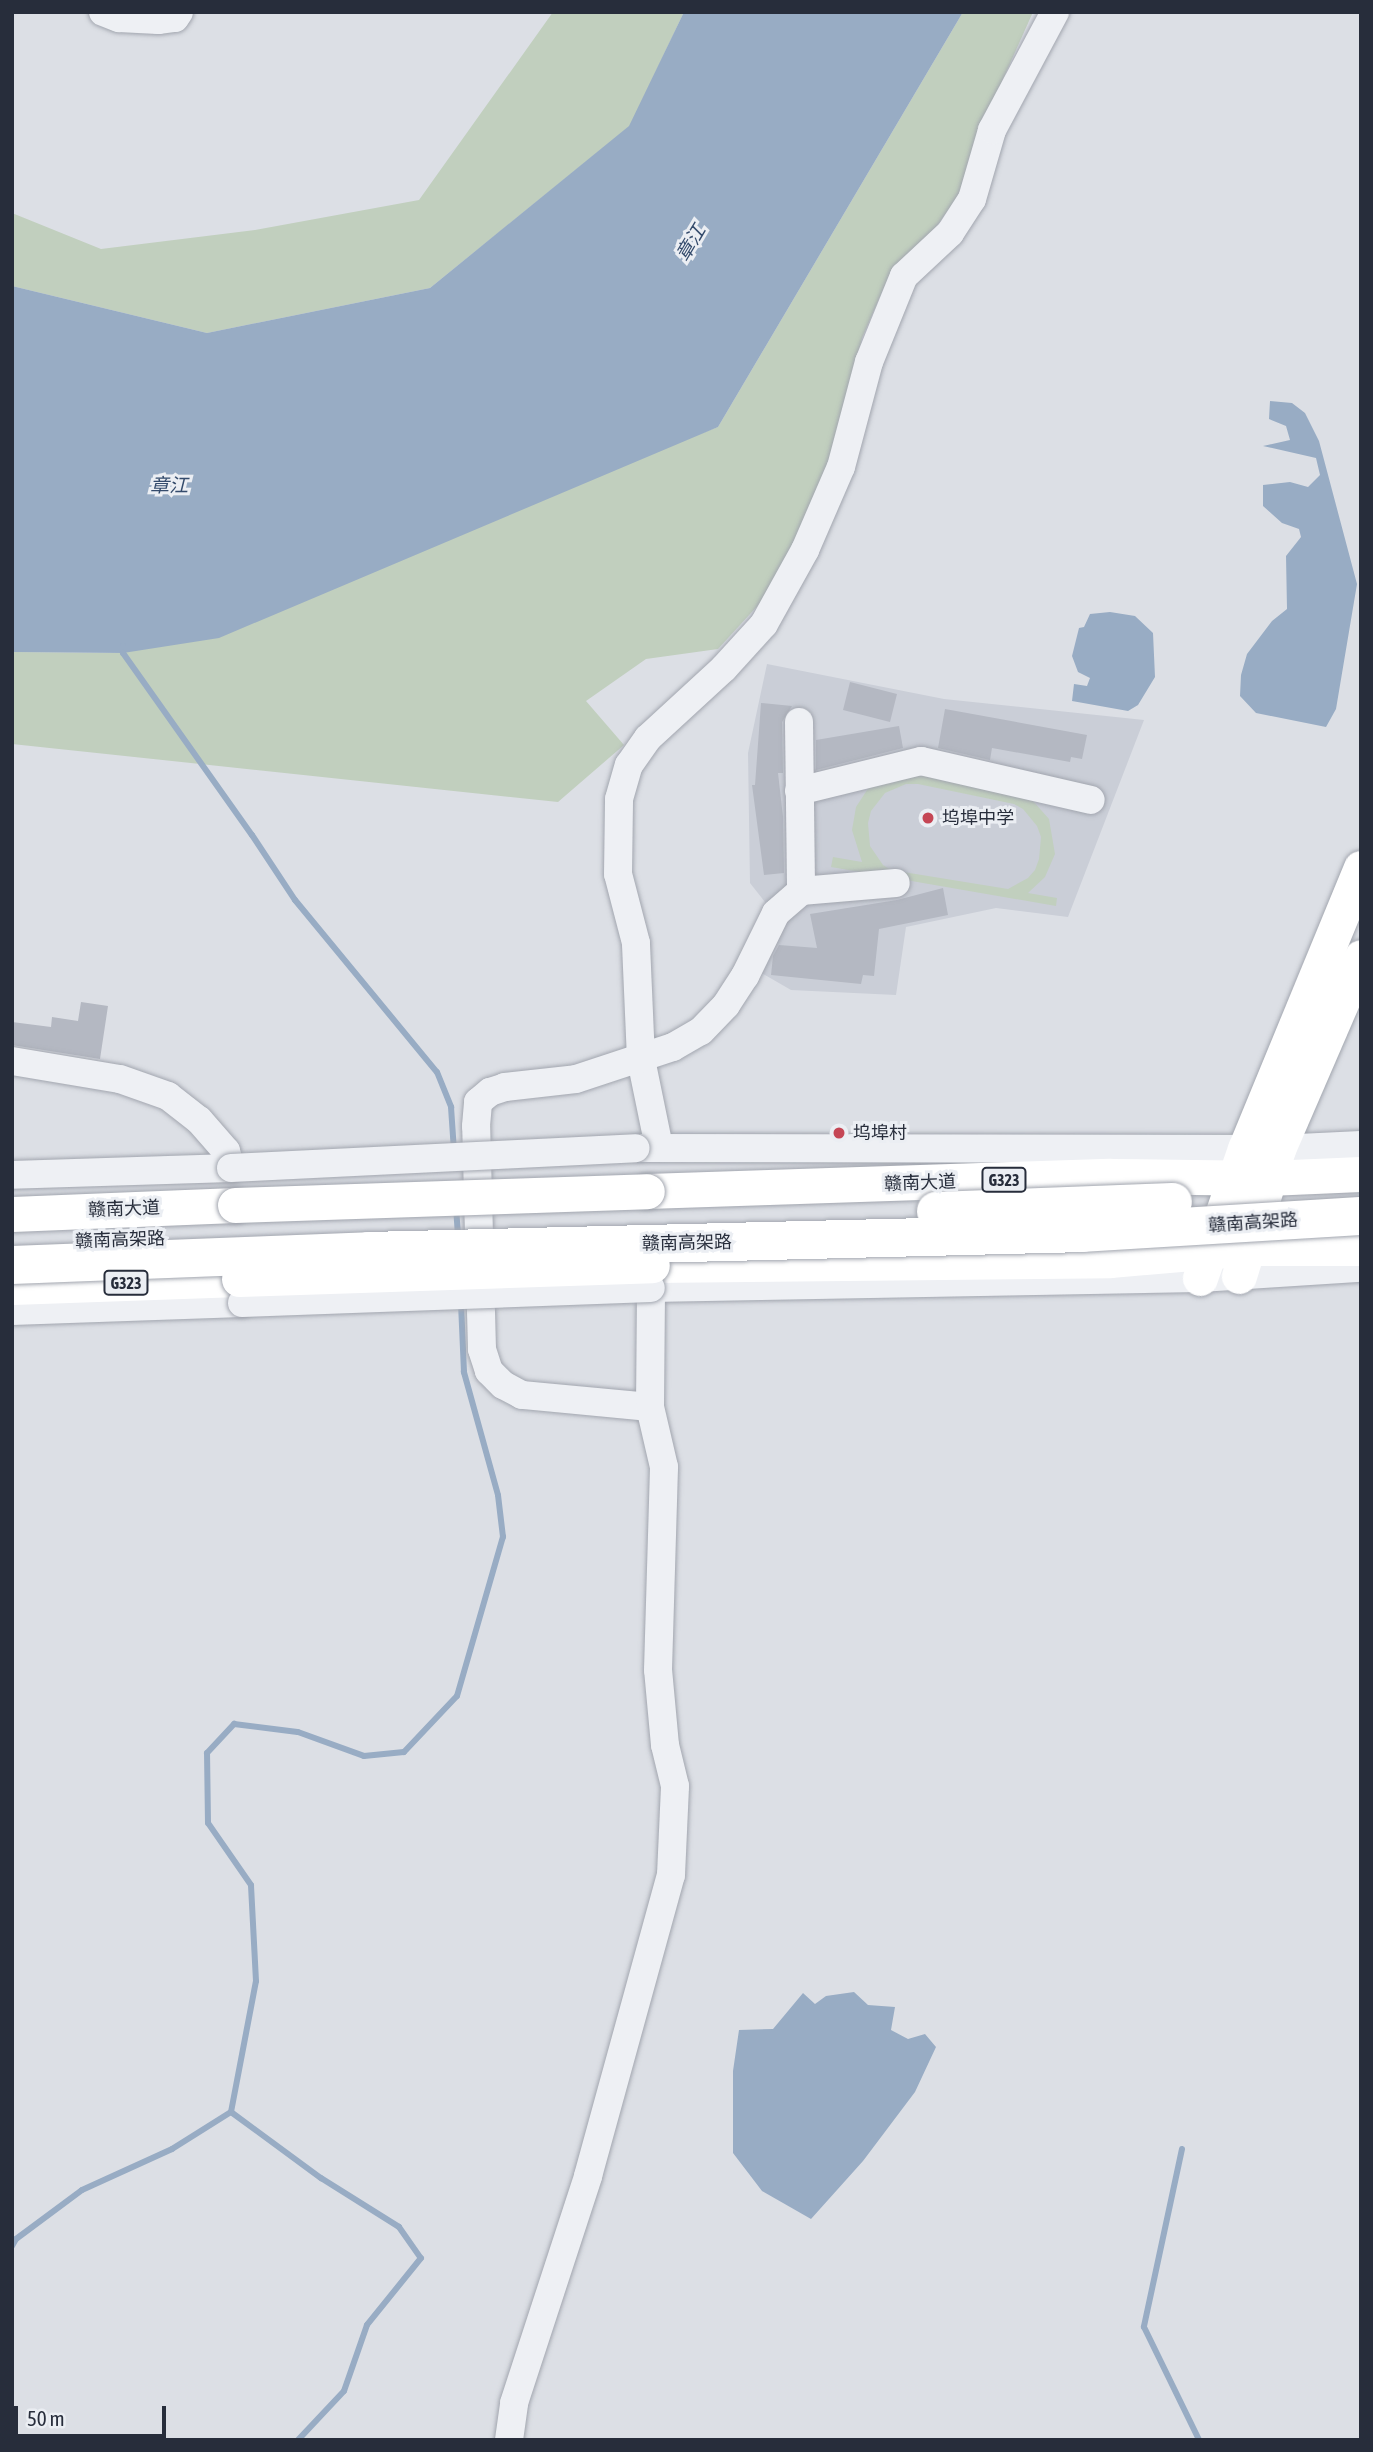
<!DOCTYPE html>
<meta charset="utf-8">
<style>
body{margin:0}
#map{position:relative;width:1373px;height:2452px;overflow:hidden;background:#dcdfe5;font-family:"Asap Condensed","Noto Sans SC",sans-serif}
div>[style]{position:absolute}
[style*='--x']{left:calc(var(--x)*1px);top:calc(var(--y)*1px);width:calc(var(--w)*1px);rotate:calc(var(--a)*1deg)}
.built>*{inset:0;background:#caced7}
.green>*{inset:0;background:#c1cfbe}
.water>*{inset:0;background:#98acc4}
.stream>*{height:6px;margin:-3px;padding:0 3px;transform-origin:3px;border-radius:3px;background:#98acc4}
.building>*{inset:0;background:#b4b8c2}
.roads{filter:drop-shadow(0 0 2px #a2a6af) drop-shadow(0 0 2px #a2a6af)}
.minor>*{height:28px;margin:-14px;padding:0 14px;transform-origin:14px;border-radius:14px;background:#eef0f4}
.major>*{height:35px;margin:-17.5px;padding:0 17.5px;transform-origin:17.5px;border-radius:17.5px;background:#fff}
.bridges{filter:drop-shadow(0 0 2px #a2a6af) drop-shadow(0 0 2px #a2a6af)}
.minor-bridge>*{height:28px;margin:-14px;padding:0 14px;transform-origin:14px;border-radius:14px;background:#eef0f4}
.major-bridge>*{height:35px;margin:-17.5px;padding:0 17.5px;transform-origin:17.5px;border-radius:17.5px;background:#fff}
.highway-bridge>*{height:38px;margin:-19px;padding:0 19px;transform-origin:19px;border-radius:19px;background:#fff}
.dots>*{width:19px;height:19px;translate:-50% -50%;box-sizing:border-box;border:4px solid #ebeef3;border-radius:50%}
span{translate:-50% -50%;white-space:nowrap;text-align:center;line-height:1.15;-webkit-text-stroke:6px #ebeef3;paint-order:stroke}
.shield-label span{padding:2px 5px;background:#ebeef3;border:2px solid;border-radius:5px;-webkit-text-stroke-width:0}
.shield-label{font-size:16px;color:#272d3b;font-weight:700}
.poi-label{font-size:18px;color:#272d3b}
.left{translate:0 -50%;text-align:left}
.street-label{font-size:18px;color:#272d3b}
.water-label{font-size:19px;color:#344b6c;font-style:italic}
.frame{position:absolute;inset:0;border:14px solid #272d3b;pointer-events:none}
.scale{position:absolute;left:14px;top:2406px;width:152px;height:32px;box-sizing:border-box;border:4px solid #272d3b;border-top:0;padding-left:9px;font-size:21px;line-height:24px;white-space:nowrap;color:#272d3b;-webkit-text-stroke:5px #ebeef3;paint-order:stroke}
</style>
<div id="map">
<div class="built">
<i style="clip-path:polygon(767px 664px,944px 699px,1144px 720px,1068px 917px,996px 908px,906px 927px,896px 995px,791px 990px,758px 971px,779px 920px,750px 883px,748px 753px)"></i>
</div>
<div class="green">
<i style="clip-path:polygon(553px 12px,684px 12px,630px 126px,430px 288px,207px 333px,12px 286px,12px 213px,101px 249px,255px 230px,419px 200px)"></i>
<i style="clip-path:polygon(963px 12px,1033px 12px,975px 142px,964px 188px,936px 227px,892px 269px,862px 338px,834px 455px,771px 591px,718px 649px,646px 659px,586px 701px,624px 745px,558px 802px,12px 744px,12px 652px,123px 653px,718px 427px)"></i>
<i style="clip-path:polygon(evenodd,900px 769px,1033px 801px,1049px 819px,1055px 854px,1045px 877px,1028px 893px,1057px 898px,1056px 906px,831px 867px,833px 857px,862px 862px,852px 830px,856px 807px,869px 787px,900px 769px,906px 784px,918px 784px,1014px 804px,1023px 809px,1037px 826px,1041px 837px,1039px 859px,1035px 870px,1028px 878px,1008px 889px,891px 870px,883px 865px,870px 846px,868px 823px,871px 811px,885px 793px,906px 784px)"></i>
</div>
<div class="water">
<i style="clip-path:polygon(684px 12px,963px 12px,718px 427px,219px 638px,123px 653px,12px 652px,12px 286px,207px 333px,430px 288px,629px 126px)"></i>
<i style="clip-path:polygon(1270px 401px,1292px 403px,1305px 413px,1319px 441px,1357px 584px,1336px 709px,1326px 727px,1256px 713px,1240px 696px,1241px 675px,1247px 654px,1272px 621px,1287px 609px,1286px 556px,1301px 537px,1299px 529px,1282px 523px,1263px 506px,1263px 485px,1290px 482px,1308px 487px,1320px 475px,1316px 458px,1263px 446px,1290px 440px,1286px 426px,1269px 419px)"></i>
<i style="clip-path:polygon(1110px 612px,1135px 616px,1153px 633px,1155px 677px,1138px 705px,1128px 711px,1072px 701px,1074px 684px,1087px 686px,1090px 678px,1078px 672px,1072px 656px,1079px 628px,1084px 627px,1090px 614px)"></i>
<i style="clip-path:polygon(854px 1992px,868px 2005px,895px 2007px,891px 2030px,908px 2039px,925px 2034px,936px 2047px,915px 2092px,863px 2161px,811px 2219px,762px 2191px,733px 2153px,733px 2071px,739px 2030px,773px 2029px,803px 1993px,815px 2004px,826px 1996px)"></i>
</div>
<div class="stream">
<i style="--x:123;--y:646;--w:7;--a:90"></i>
<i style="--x:123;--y:653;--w:223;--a:54.7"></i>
<i style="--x:252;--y:835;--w:78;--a:56.5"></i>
<i style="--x:295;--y:900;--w:223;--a:50.5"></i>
<i style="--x:437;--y:1072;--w:38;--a:68"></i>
<i style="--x:451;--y:1107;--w:44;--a:86.1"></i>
<i style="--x:456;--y:1207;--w:28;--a:86"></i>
<i style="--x:231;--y:2112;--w:112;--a:36.3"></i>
<i style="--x:321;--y:2178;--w:92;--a:32.1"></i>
<i style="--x:399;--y:2227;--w:38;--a:55"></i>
<i style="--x:421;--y:2258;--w:86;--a:128.9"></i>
<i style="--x:367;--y:2325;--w:70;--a:109.2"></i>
<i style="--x:344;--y:2391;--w:67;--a:133.2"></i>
<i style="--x:1182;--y:2149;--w:182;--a:102.1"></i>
<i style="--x:1144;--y:2327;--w:126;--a:64"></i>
<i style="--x:12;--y:2246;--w:8;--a:-60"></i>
<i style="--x:16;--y:2239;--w:82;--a:-36.6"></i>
<i style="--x:82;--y:2190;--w:99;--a:-24.5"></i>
<i style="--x:172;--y:2149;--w:70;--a:-32.1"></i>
<i style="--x:231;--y:2112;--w:133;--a:-79.2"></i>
<i style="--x:256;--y:1981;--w:96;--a:-93"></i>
<i style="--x:251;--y:1885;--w:75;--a:-124.7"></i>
<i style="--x:208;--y:1823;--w:70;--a:-90.8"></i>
<i style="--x:207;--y:1753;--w:40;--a:-47"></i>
<i style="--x:234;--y:1724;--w:64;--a:7.1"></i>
<i style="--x:298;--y:1732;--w:70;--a:20"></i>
<i style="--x:364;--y:1756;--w:40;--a:-5.7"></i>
<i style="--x:404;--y:1752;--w:77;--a:-46.6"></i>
<i style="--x:457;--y:1696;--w:166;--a:-73.9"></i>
<i style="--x:503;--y:1537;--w:42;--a:-96.8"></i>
<i style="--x:498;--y:1495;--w:128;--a:-105.5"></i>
<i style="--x:464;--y:1372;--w:70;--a:-92.5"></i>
</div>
<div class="building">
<i style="clip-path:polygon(850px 682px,897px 694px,890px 722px,843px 710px)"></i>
<i style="clip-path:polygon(761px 703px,792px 706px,782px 722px,783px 773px,778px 773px,783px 817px,784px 873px,764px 875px,752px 785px,755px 785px)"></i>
<i style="clip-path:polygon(945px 709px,1087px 735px,1082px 759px,1071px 757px,1070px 762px,992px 748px,990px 760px,938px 748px)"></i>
<i style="clip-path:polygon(899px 726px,903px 748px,816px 770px,816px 740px)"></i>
<i style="clip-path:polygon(943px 888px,948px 915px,879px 929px,874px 976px,863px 975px,861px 984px,771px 975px,773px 956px,779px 945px,817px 948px,810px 914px,897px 900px)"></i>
<i style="clip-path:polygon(81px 1002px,108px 1006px,100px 1059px,12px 1045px,12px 1022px,51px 1027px,52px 1017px,78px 1021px)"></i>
</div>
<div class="roads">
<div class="minor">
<i style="--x:103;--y:12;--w:17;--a:21"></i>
<i style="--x:119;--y:18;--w:39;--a:3"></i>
<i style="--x:158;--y:20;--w:17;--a:-7"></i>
<i style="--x:175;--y:18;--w:7;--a:-56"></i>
<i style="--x:799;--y:722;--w:169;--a:89.3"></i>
<i style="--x:799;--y:791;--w:126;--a:-13.8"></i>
<i style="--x:921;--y:761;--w:174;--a:12.9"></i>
<i style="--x:12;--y:1061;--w:109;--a:9.5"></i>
<i style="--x:120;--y:1079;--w:51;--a:19.5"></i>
<i style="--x:168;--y:1096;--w:39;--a:38"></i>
<i style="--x:199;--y:1120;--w:41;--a:48.9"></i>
<i style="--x:226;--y:1151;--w:18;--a:74"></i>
<i style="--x:231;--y:1168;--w:219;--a:178.2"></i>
<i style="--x:659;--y:1147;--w:90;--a:-101.6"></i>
<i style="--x:641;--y:1059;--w:116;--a:-92.5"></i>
<i style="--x:636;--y:943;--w:71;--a:-104.6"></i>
<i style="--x:618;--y:874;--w:75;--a:-89.2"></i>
<i style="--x:619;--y:799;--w:35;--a:-74"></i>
<i style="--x:629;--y:765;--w:33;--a:-55"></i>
<i style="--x:648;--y:738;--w:103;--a:-42.6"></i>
<i style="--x:724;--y:668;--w:59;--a:-47.7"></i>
<i style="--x:764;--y:624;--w:85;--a:-61"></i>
<i style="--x:805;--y:550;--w:90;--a:-66.6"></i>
<i style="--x:841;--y:467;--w:109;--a:-75.1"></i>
<i style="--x:869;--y:362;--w:93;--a:-67.9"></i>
<i style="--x:904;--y:276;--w:63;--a:-43.1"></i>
<i style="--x:950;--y:233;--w:40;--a:-57.1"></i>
<i style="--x:972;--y:199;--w:72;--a:-73.8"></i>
<i style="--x:992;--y:130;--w:134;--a:-61.9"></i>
<i style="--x:643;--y:1148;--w:635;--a:0.09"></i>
<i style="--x:1278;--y:1149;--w:83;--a:-2.8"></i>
<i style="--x:12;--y:1311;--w:230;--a:-2"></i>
<i style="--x:650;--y:1407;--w:129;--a:-174.6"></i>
<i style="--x:522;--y:1395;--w:21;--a:-152"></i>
<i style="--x:503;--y:1385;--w:20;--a:-135"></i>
<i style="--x:489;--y:1371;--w:23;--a:-108"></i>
<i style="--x:482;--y:1349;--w:223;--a:-91.5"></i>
<i style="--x:476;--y:1126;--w:24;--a:-85"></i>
<i style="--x:478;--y:1102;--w:16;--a:-40"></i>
<i style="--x:490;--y:1092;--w:16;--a:-18"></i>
<i style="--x:505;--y:1087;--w:71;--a:-6.4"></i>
<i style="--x:576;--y:1079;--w:102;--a:-18.3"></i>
<i style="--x:673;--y:1047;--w:32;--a:-30"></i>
<i style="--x:701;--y:1031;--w:36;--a:-46"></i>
<i style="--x:726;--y:1005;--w:35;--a:-57"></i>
<i style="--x:745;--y:976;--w:70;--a:-63.8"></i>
<i style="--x:776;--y:913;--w:33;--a:-41"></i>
<i style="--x:801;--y:891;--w:95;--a:-4.8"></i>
<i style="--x:509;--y:2440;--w:37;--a:-82"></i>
<i style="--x:514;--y:2403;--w:239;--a:-71.9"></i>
<i style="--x:588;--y:2176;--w:312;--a:-74.6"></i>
<i style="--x:671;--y:1875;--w:89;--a:-87.4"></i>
<i style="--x:675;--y:1786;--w:42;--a:-103.7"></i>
<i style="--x:665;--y:1745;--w:75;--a:-95.3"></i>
<i style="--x:658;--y:1670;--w:203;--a:-88.3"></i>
<i style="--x:664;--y:1467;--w:62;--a:-103.1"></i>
<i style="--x:650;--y:1407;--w:119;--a:-89.5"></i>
<i style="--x:651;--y:1288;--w:549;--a:-1.04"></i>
<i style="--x:1200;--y:1278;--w:161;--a:-3.6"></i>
</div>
<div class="major">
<i style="--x:647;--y:1191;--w:463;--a:-1.9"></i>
<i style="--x:1110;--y:1176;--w:158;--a:0.7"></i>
<i style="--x:1268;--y:1178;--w:93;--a:-2.5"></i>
<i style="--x:12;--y:1214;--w:223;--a:-2.3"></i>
<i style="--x:652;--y:1265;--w:458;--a:-0.6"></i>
<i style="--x:1110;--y:1260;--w:140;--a:-4.9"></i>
<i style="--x:1249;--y:1248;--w:112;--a:0"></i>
<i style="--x:1239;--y:1276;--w:133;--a:-72.9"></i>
<i style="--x:1278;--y:1149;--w:209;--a:-66.6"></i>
<i style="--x:1200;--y:1278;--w:137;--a:-70.8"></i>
<i style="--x:1245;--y:1149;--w:304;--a:-67.6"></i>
<i style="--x:12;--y:1287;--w:227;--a:-2"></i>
</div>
</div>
<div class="bridges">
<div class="minor-bridge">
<i style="--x:231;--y:1168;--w:405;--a:-2.8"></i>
<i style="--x:242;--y:1303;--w:409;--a:-2.1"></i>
</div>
<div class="major-bridge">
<i style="--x:235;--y:1205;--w:412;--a:-1.9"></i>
<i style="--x:239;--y:1279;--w:413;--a:-1.9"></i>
</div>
<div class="highway-bridge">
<i style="--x:936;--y:1211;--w:237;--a:-2.2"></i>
<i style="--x:12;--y:1265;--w:357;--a:-2.2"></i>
<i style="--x:369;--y:1251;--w:714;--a:-1.44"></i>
<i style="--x:1083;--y:1233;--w:279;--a:-3.5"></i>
</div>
</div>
<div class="dots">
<i style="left:928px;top:818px;background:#c54655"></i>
<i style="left:839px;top:1133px;background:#c54655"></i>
</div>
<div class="shield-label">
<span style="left:1004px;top:1180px">G323</span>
<span style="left:126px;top:1283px">G323</span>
</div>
<div class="poi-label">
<span class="left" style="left:942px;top:818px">坞埠中学</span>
<span class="left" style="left:853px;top:1133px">坞埠村</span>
</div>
<div class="street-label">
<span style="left:920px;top:1183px;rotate:-2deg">赣南大道</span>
<span style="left:124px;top:1209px;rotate:-2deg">赣南大道</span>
<span style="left:1253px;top:1223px;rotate:-4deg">赣南高架路</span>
<span style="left:120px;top:1240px;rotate:-2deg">赣南高架路</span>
<span style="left:687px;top:1243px;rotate:-1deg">赣南高架路</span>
</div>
<div class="water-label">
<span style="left:691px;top:243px;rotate:-59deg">章江</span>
<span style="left:169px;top:486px">章江</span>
</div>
<div class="frame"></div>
<div class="scale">50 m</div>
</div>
